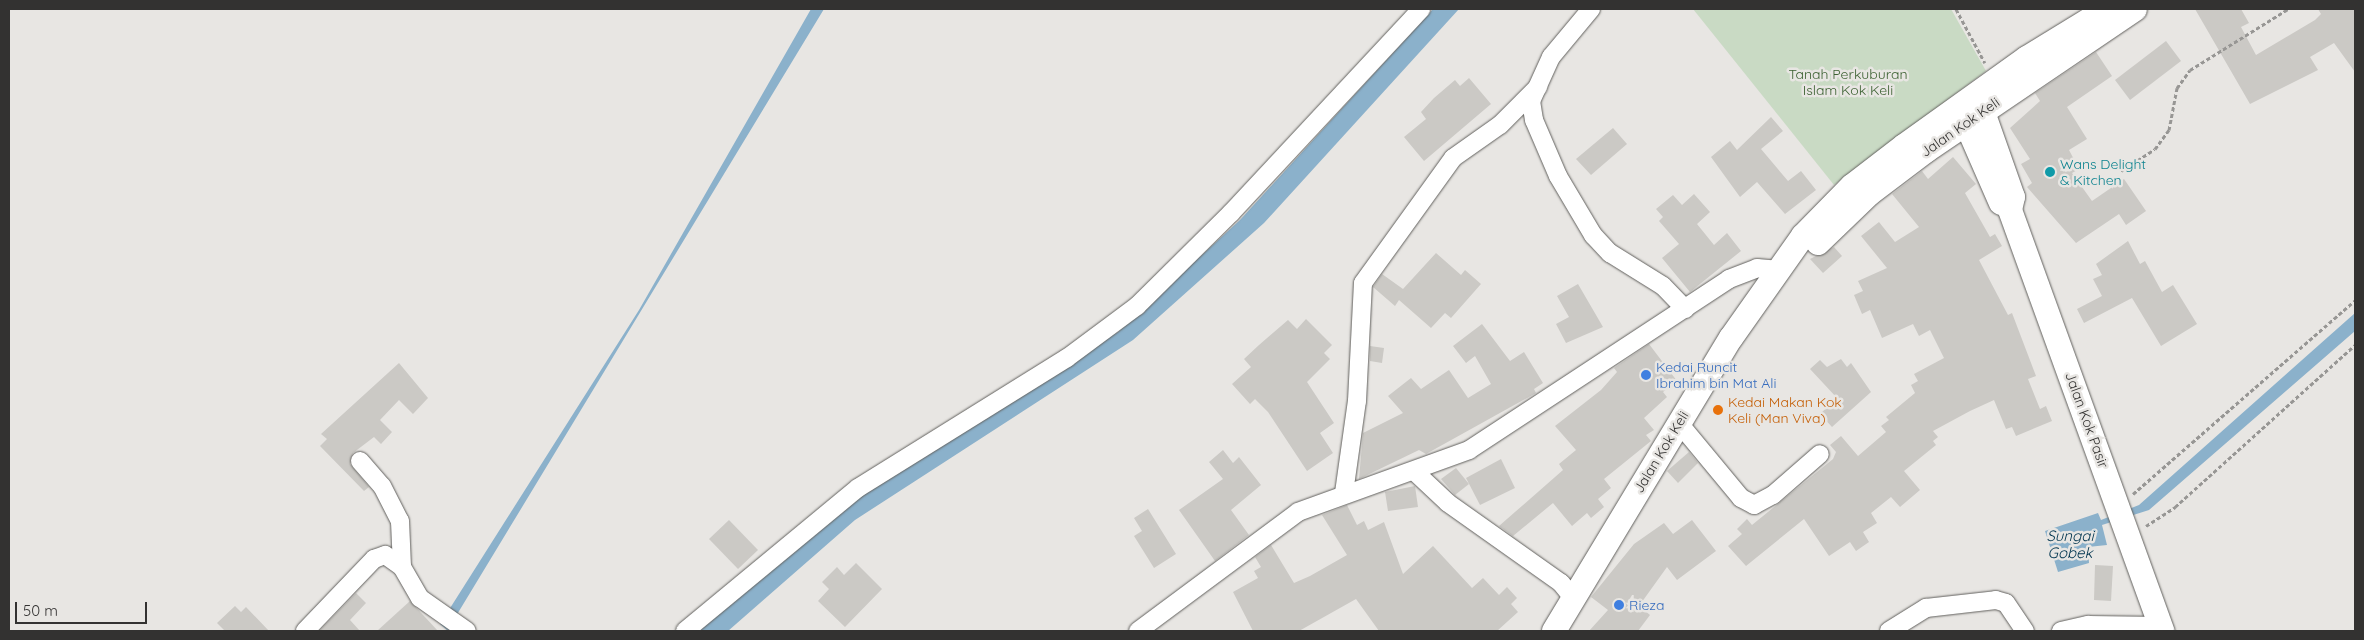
<!DOCTYPE html>
<style>
body{margin:0}
#map{position:relative;width:2364px;height:640px;overflow:hidden;background:#e8e6e3;font-family:Quicksand,sans-serif}
div>[style]{position:absolute}
[style*='--x']{left:calc(var(--x)*1px);top:calc(var(--y)*1px);width:calc(var(--w)*1px);rotate:calc(var(--a)*1deg)}
.green>*{inset:0;background:#c9dac4}
.water>*{inset:0;background:#8bb1cb}
.building>*{inset:0;background:#cbc9c5}
.path>*{height:3px;margin-top:-1.5px;transform-origin:0;background:repeating-linear-gradient(90deg,#979694 0 4px,transparent 0 6.5px)}
.roads{filter:drop-shadow(0 0 1px #61605d) drop-shadow(0 0 1px #61605d)}
.street>*{height:18px;margin:-9px;padding:0 9px;transform-origin:9px;border-radius:9px;background:#fff}
.secondary>*{height:24px;margin:-12px;padding:0 12px;transform-origin:12px;border-radius:12px;background:#fff}
.dots>*{width:14px;height:14px;translate:-50% -50%;box-sizing:border-box;border:2px solid #e8e6e3;border-radius:50%}
span{translate:-50% -50%;white-space:nowrap;text-align:center;line-height:1.15;-webkit-text-stroke:5px #e8e6e3;paint-order:stroke}
.park-label{font-size:14px;color:#3c6132}
.street-label{font-size:14px;color:#333231}
.culture-label{font-size:14px;color:#0d838f}
.left{translate:0 -50%;text-align:left}
.shop-label{font-size:14px;color:#366cbe}
.food-label{font-size:14px;color:#c56008}
.water-label{font-size:15px;color:#01354f;font-style:italic}
.frame{position:absolute;inset:0;border:10px solid #333231;pointer-events:none}
.scale{position:absolute;left:15px;top:602px;width:132px;height:22px;box-sizing:border-box;border:2px solid #333231;border-top:0;padding-left:6px;font-size:15px;line-height:18px;white-space:nowrap;color:#333231;-webkit-text-stroke:4px #e8e6e3;paint-order:stroke}
</style>
<div id="map">
<div class="green">
<i style="clip-path:polygon(1693px 9px,1951px 9px,1986px 71px,1834px 185px)"></i>
</div>
<div class="water">
<i style="clip-path:polygon(811px 9px,824px 9px,450px 626px,455px 631px,448px 631px,440px 624px,639px 310px)"></i>
<i style="clip-path:polygon(1433px 9px,1459px 9px,1264px 223px,1133px 340px,855px 520px,728px 631px,695px 631px,857px 492px,1118px 332px,1240px 220px)"></i>
<i style="clip-path:polygon(2355px 313px,2355px 331px,2149px 510px,2102px 525px,2107px 545px,2088px 547px,2089px 563px,2058px 572px,2045px 531px,2098px 513px,2101px 520px,2139px 505px)"></i>
</div>
<div class="building">
<i style="clip-path:polygon(2195px 9px,2241px 9px,2249px 23px,2241px 27px,2256px 55px,2315px 20px,2321px 14px,2318px 9px,2355px 9px,2355px 72px,2334px 43px,2310px 57px,2318px 70px,2250px 104px)"></i>
<i style="clip-path:polygon(2166px 41px,2181px 61px,2130px 100px,2115px 80px)"></i>
<i style="clip-path:polygon(2096px 52px,2112px 76px,2067px 107px,2087px 139px,2069px 150px,2079px 169px,2072px 173px,2092px 201px,2124px 179px,2146px 211px,2126px 225px,2119px 214px,2076px 243px,2027px 187px,2032px 183px,2021px 164px,2030px 159px,2010px 128px,2040px 101px,2035px 93px)"></i>
<i style="clip-path:polygon(1469px 78px,1491px 104px,1424px 161px,1404px 137px,1426px 119px,1421px 112px,1434px 98px,1455px 80px,1460px 86px)"></i>
<i style="clip-path:polygon(1771px 117px,1783px 131px,1761px 149px,1788px 181px,1801px 171px,1816px 190px,1785px 214px,1757px 182px,1740px 197px,1711px 157px,1730px 141px,1737px 150px)"></i>
<i style="clip-path:polygon(1613px 128px,1627px 144px,1591px 175px,1576px 159px)"></i>
<i style="clip-path:polygon(1953px 157px,1976px 184px,1965px 193px,1990px 237px,1995px 234px,2002px 246px,1979px 260px,2008px 315px,2012px 313px,2036px 376px,2028px 379px,2040px 409px,2046px 406px,2052px 421px,2016px 436px,2012px 427px,2006px 429px,1994px 400px,1970px 411px,1933px 431px,1938px 437px,1933px 441px,1936px 445px,1904px 471px,1920px 490px,1900px 507px,1891px 497px,1871px 513px,1877px 523px,1863px 532px,1869px 542px,1856px 551px,1850px 542px,1829px 556px,1804px 519px,1746px 566px,1728px 546px,1742px 534px,1737px 529px,1747px 519px,1752px 525px,1833px 459px,1836px 452px,1830px 445px,1841px 436px,1858px 456px,1886px 432px,1881px 426px,1889px 420px,1886px 417px,1915px 393px,1911px 385px,1918px 381px,1914px 374px,1944px 358px,1930px 330px,1919px 336px,1913px 324px,1882px 338px,1870px 310px,1862px 314px,1854px 295px,1863px 291px,1858px 281px,1887px 268px,1861px 236px,1879px 222px,1895px 242px,1919px 227px,1892px 194px,1922px 171px,1928px 179px)"></i>
<i style="clip-path:polygon(1694px 194px,1710px 212px,1697px 224px,1714px 245px,1727px 233px,1741px 251px,1690px 292px,1662px 258px,1679px 244px,1659px 221px,1663px 217px,1656px 209px,1673px 195px,1682px 205px)"></i>
<i style="clip-path:polygon(2128px 241px,2140px 264px,2145px 261px,2162px 292px,2173px 285px,2197px 324px,2161px 346px,2132px 298px,2084px 323px,2077px 309px,2102px 296px,2093px 279px,2102px 275px,2096px 264px)"></i>
<i style="clip-path:polygon(1834px 247px,1842px 256px,1823px 273px,1810px 259px)"></i>
<i style="clip-path:polygon(1436px 253px,1461px 275px,1465px 270px,1481px 284px,1451px 318px,1445px 313px,1431px 328px,1399px 300px,1395px 306px,1373px 287px,1382px 274px,1403px 289px)"></i>
<i style="clip-path:polygon(1578px 284px,1603px 327px,1566px 343px,1556px 324px,1569px 317px,1557px 296px)"></i>
<i style="clip-path:polygon(1306px 319px,1332px 345px,1324px 353px,1330px 359px,1307px 382px,1334px 423px,1320px 433px,1333px 453px,1307px 471px,1268px 412px,1255px 399px,1250px 404px,1232px 384px,1251px 367px,1244px 359px,1259px 345px,1288px 320px,1297px 329px)"></i>
<i style="clip-path:polygon(1482px 324px,1510px 361px,1524px 352px,1543px 383px,1534px 389px,1536px 393px,1426px 454px,1419px 450px,1359px 479px,1363px 433px,1403px 413px,1388px 396px,1411px 378px,1421px 389px,1449px 370px,1468px 398px,1491px 384px,1475px 356px,1466px 363px,1453px 346px)"></i>
<i style="clip-path:polygon(1649px 344px,1677px 381px,1663px 392px,1667px 397px,1644px 418px,1654px 430px,1646px 435px,1651px 441px,1604px 479px,1611px 488px,1598px 499px,1604px 507px,1591px 518px,1587px 513px,1572px 526px,1553px 503px,1513px 536px,1499px 526px,1563px 470px,1559px 464px,1576px 450px,1555px 426px,1601px 390px,1617px 372px,1614px 368px)"></i>
<i style="clip-path:polygon(1370px 346px,1384px 348px,1382px 363px,1370px 361px)"></i>
<i style="clip-path:polygon(1841px 359px,1847px 367px,1851px 363px,1871px 392px,1832px 427px,1820px 414px,1837px 398px,1810px 369px,1820px 360px,1827px 367px)"></i>
<i style="clip-path:polygon(399px 363px,428px 398px,413px 414px,399px 400px,380px 420px,392px 432px,381px 444px,374px 437px,353px 453px,350px 464px,369px 487px,364px 491px,320px 446px,327px 439px,321px 434px)"></i>
<i style="clip-path:polygon(1223px 450px,1233px 463px,1239px 457px,1261px 485px,1231px 510px,1249px 535px,1215px 561px,1179px 510px,1223px 479px,1209px 462px)"></i>
<i style="clip-path:polygon(1689px 452px,1698px 463px,1678px 483px,1667px 471px)"></i>
<i style="clip-path:polygon(1501px 459px,1515px 488px,1480px 505px,1466px 478px)"></i>
<i style="clip-path:polygon(1456px 468px,1469px 484px,1455px 495px,1441px 479px)"></i>
<i style="clip-path:polygon(1415px 486px,1418px 507px,1388px 511px,1385px 492px)"></i>
<i style="clip-path:polygon(1347px 505px,1357px 525px,1364px 521px,1368px 530px,1384px 522px,1403px 574px,1433px 546px,1472px 588px,1483px 578px,1499px 595px,1507px 587px,1517px 598px,1511px 604px,1518px 612px,1497px 631px,1379px 631px,1356px 599px,1299px 631px,1253px 631px,1233px 592px,1258px 578px,1254px 571px,1261px 567px,1255px 557px,1271px 545px,1294px 583px,1310px 576px,1347px 555px,1322px 515px)"></i>
<i style="clip-path:polygon(1148px 509px,1176px 554px,1154px 568px,1134px 536px,1142px 531px,1134px 518px)"></i>
<i style="clip-path:polygon(729px 520px,758px 550px,738px 569px,709px 539px)"></i>
<i style="clip-path:polygon(1692px 520px,1716px 551px,1677px 580px,1667px 567px,1639px 606px,1650px 615px,1638px 631px,1589px 631px,1608px 610px,1591px 597px,1634px 544px,1664px 523px,1673px 534px)"></i>
<i style="clip-path:polygon(856px 563px,882px 589px,845px 627px,818px 601px,829px 589px,822px 582px,837px 567px,844px 575px)"></i>
<i style="clip-path:polygon(2095px 565px,2113px 566px,2111px 601px,2094px 600px)"></i>
<i style="clip-path:polygon(356px 593px,366px 603px,350px 620px,360px 631px,319px 631px)"></i>
<i style="clip-path:polygon(410px 601px,438px 631px,377px 631px)"></i>
<i style="clip-path:polygon(235px 606px,241px 612px,246px 607px,269px 631px,225px 631px,217px 623px)"></i>
</div>
<div class="path">
<i style="--x:1956;--y:9;--w:61;--a:61.8"></i>
<i style="--x:2121;--y:171;--w:40;--a:-32.9"></i>
<i style="--x:2155;--y:149;--w:24;--a:-54"></i>
<i style="--x:2169;--y:130;--w:43;--a:-79.2"></i>
<i style="--x:2177;--y:88;--w:22;--a:-54"></i>
<i style="--x:2190;--y:70;--w:115;--a:-31.9"></i>
<i style="--x:2133;--y:494;--w:295;--a:-41.1"></i>
<i style="--x:2146;--y:526;--w:35;--a:-33"></i>
<i style="--x:2175;--y:507;--w:242;--a:-42"></i>
</div>
<div class="roads">
<div class="street">
<i style="--x:1591;--y:9;--w:62;--a:129.8"></i>
<i style="--x:1551;--y:57;--w:48;--a:114.4"></i>
<i style="--x:1531;--y:101;--w:19;--a:81"></i>
<i style="--x:1534;--y:120;--w:61;--a:66.8"></i>
<i style="--x:1558;--y:176;--w:69;--a:59.3"></i>
<i style="--x:1593;--y:235;--w:25;--a:47"></i>
<i style="--x:1610;--y:253;--w:62;--a:31.9"></i>
<i style="--x:1663;--y:286;--w:32;--a:46"></i>
<i style="--x:1678;--y:422;--w:99;--a:50.3"></i>
<i style="--x:1741;--y:498;--w:15;--a:28"></i>
<i style="--x:1754;--y:505;--w:21;--a:-28"></i>
<i style="--x:1773;--y:495;--w:62;--a:-41.1"></i>
<i style="--x:360;--y:461;--w:33;--a:49"></i>
<i style="--x:382;--y:486;--w:39;--a:63"></i>
<i style="--x:400;--y:521;--w:46;--a:87.5"></i>
<i style="--x:1415;--y:472;--w:45;--a:43.2"></i>
<i style="--x:1448;--y:503;--w:138;--a:35.3"></i>
<i style="--x:1561;--y:583;--w:19;--a:51"></i>
<i style="--x:1344;--y:493;--w:93;--a:-82"></i>
<i style="--x:1357;--y:401;--w:118;--a:-87.1"></i>
<i style="--x:1363;--y:283;--w:154;--a:-54.2"></i>
<i style="--x:1453;--y:158;--w:57;--a:-35.1"></i>
<i style="--x:1500;--y:125;--w:54;--a:-45"></i>
<i style="--x:305;--y:631;--w:100;--a:-46.2"></i>
<i style="--x:374;--y:559;--w:12;--a:-20"></i>
<i style="--x:385;--y:555;--w:21;--a:35"></i>
<i style="--x:402;--y:567;--w:36;--a:60"></i>
<i style="--x:420;--y:598;--w:57;--a:35.1"></i>
<i style="--x:685;--y:631;--w:224;--a:-39.6"></i>
<i style="--x:858;--y:488;--w:246;--a:-31.9"></i>
<i style="--x:1067;--y:358;--w:87;--a:-36.6"></i>
<i style="--x:1137;--y:306;--w:132;--a:-44.7"></i>
<i style="--x:1231;--y:213;--w:279;--a:-47"></i>
<i style="--x:1138;--y:631;--w:199;--a:-36.6"></i>
<i style="--x:1298;--y:512;--w:182;--a:-19.9"></i>
<i style="--x:1469;--y:450;--w:311;--a:-33.3"></i>
<i style="--x:1729;--y:279;--w:30;--a:-21"></i>
<i style="--x:1757;--y:268;--w:23;--a:5"></i>
<i style="--x:1889;--y:631;--w:44;--a:-31.9"></i>
<i style="--x:1926;--y:608;--w:70;--a:-6.5"></i>
<i style="--x:1996;--y:600;--w:10;--a:17"></i>
<i style="--x:2006;--y:603;--w:34;--a:56"></i>
<i style="--x:2061;--y:631;--w:28;--a:-13"></i>
<i style="--x:2088;--y:625;--w:72;--a:0.8"></i>
</div>
<div class="secondary">
<i style="--x:1972;--y:110;--w:14;--a:115"></i>
<i style="--x:1966;--y:123;--w:87;--a:66.4"></i>
<i style="--x:1951;--y:123;--w:23;--a:-29"></i>
<i style="--x:1971;--y:112;--w:12;--a:0"></i>
<i style="--x:1983;--y:112;--w:90;--a:70.6"></i>
<i style="--x:2013;--y:197;--w:13;--a:103"></i>
<i style="--x:2010;--y:210;--w:448;--a:70.1"></i>
<i style="--x:1818;--y:243;--w:71;--a:-43.9"></i>
<i style="--x:1869;--y:194;--w:73;--a:-37.2"></i>
<i style="--x:1927;--y:150;--w:251;--a:-34.1"></i>
<i style="--x:1554;--y:631;--w:342;--a:-58.9"></i>
<i style="--x:1731;--y:338;--w:125;--a:-54.8"></i>
<i style="--x:1803;--y:236;--w:70;--a:-45.6"></i>
<i style="--x:1852;--y:186;--w:66;--a:-37.6"></i>
<i style="--x:1904;--y:146;--w:151;--a:-35.6"></i>
<i style="--x:2027;--y:58;--w:94;--a:-31.5"></i>
</div>
</div>
<div class="dots">
<i style="left:2050px;top:172px;background:#0f9aa8"></i>
<i style="left:1646px;top:375px;background:#3f7fe0"></i>
<i style="left:1718px;top:410px;background:#e8710a"></i>
<i style="left:1619px;top:605px;background:#3f7fe0"></i>
</div>
<div class="park-label">
<span style="left:1848px;top:82px">Tanah Perkuburan<br>Islam Kok Keli</span>
</div>
<div class="street-label">
<span style="left:1960px;top:127px;rotate:-35deg">Jalan Kok Keli</span>
<span style="left:2087px;top:420px;rotate:70deg">Jalan Kok Pasir</span>
<span style="left:1661px;top:452px;rotate:-59deg">Jalan Kok Keli</span>
</div>
<div class="culture-label">
<span class="left" style="left:2060px;top:172px">Wans Delight<br>&amp; Kitchen</span>
</div>
<div class="shop-label">
<span class="left" style="left:1656px;top:375px">Kedai Runcit<br>Ibrahim bin Mat Ali</span>
<span class="left" style="left:1629px;top:605px">Rieza</span>
</div>
<div class="food-label">
<span class="left" style="left:1728px;top:410px">Kedai Makan Kok<br>Keli (Man Viva)</span>
</div>
<div class="water-label">
<span style="left:2070px;top:544px">Sungai<br>Gobek</span>
</div>
<div class="frame"></div>
<div class="scale">50 m</div>
</div>
